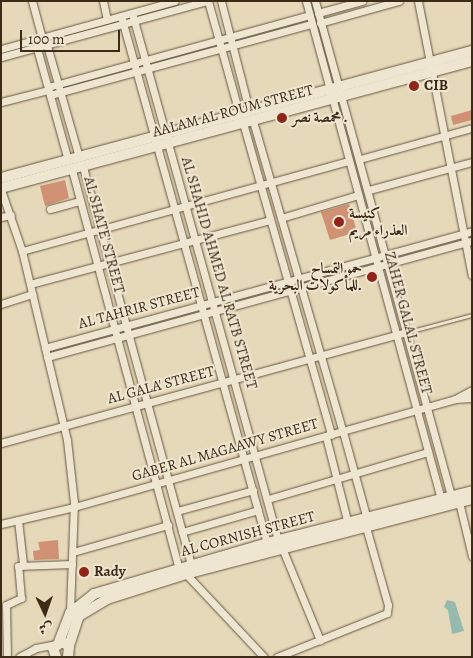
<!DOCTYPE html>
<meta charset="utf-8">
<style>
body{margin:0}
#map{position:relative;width:473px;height:658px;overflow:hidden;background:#e6d9b9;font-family:Alegreya,Amiri,serif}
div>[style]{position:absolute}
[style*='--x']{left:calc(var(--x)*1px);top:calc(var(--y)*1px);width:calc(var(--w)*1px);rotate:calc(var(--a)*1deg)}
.water>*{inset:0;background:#96baae}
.building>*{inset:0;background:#d09174}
.roads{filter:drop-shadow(0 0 1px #675640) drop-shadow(0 0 1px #675640)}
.lane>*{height:3px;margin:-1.5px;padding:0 1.5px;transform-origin:1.5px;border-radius:1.5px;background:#efe6d2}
.street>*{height:7px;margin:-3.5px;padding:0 3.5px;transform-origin:3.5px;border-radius:3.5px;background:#efe6d2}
.secondary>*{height:10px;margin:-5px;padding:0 5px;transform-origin:5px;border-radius:5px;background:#efe6d2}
.dots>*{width:14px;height:14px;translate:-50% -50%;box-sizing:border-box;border:2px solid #efe6d2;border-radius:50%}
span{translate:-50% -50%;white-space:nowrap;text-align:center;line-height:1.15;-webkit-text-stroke:4px #efe6d2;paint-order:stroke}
.poi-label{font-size:15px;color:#3d2b17;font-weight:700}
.left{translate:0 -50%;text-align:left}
.right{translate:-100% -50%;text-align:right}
.street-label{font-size:15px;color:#3d2b17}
.frame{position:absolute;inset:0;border:2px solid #3d2b17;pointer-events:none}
.north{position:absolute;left:20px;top:588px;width:50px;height:50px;-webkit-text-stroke:4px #efe6d2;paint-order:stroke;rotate:177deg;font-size:14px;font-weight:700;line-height:20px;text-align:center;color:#3d2b17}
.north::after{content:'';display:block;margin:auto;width:18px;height:22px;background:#3d2b17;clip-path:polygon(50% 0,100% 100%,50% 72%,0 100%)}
.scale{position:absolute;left:20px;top:30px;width:100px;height:22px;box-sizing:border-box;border:2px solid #3d2b17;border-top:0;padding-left:6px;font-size:15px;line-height:18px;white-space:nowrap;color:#3d2b17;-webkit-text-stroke:4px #efe6d2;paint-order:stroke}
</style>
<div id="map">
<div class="water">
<i style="clip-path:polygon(447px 600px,455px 602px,464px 631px,452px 634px,448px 610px,444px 607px)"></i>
</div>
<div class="building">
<i style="clip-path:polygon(472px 110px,472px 120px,453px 125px,451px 116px)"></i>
<i style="clip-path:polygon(65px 180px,69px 198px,45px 206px,40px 186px)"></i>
<i style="clip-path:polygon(349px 204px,357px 232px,330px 240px,321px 212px)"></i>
<i style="clip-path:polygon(58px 540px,59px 559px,34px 560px,33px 551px,40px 550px,38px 542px)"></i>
</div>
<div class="roads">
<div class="lane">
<i style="--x:408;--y:332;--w:66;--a:-14.9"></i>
</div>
<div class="street">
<i style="--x:32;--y:1;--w:38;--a:75"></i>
<i style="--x:103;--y:1;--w:19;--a:78"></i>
<i style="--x:208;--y:1;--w:116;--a:74.5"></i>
<i style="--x:221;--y:1;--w:113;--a:75.6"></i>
<i style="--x:306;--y:1;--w:520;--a:74.84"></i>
<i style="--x:315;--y:1;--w:517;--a:74.62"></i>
<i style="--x:418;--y:1;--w:279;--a:78.9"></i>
<i style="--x:132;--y:13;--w:547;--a:74.52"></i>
<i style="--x:318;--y:13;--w:46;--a:-15.3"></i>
<i style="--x:121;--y:16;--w:547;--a:74.52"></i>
<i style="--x:320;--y:23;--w:82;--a:-15.6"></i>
<i style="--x:46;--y:42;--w:120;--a:74"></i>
<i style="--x:36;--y:45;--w:119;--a:74.5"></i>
<i style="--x:1;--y:49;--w:180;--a:-15.4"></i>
<i style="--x:1;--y:57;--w:213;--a:-15.2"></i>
<i style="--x:48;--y:87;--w:271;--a:-15.4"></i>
<i style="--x:50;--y:95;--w:271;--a:-15.2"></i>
<i style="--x:1;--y:102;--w:49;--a:-14.3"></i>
<i style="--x:253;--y:121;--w:324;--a:73.9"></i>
<i style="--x:243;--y:123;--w:324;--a:74.2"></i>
<i style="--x:360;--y:159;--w:116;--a:-15.5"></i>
<i style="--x:83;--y:167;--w:411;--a:74.8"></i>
<i style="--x:72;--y:170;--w:412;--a:75"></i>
<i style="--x:1;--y:190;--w:65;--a:71"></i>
<i style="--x:22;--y:251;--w:194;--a:76.6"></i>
<i style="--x:67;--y:440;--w:62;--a:83.6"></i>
<i style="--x:74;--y:502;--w:111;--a:92.1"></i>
<i style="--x:369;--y:190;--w:107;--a:-15.2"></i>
<i style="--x:50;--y:209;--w:31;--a:-15"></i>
<i style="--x:1;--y:217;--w:10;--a:-11"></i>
<i style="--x:281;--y:218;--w:80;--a:-16.6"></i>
<i style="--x:22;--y:251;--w:339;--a:-15.4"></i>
<i style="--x:30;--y:284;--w:248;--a:-14.9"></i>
<i style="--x:1;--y:304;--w:33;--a:-18"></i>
<i style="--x:45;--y:348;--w:443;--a:-15.3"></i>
<i style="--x:47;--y:357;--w:441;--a:-15.3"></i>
<i style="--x:455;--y:399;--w:19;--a:-28"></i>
<i style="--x:343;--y:432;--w:90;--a:74.6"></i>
<i style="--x:326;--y:437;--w:90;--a:75.8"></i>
<i style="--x:1;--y:443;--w:422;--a:-15.3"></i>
<i style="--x:268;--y:499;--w:167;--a:-16.4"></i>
<i style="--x:459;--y:502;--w:56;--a:76.5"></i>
<i style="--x:177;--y:511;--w:79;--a:-15.4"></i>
<i style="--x:18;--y:520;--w:44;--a:83.5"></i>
<i style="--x:1;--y:524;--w:75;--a:-13.1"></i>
<i style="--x:74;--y:507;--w:396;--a:-15.8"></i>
<i style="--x:455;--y:399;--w:17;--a:-3"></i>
<i style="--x:182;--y:532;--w:79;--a:-16.1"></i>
<i style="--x:282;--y:548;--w:100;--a:67.6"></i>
<i style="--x:73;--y:552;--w:99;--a:-15.9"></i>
<i style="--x:186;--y:574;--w:114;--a:46.8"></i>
<i style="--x:7;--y:657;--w:52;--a:-91.1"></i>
<i style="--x:6;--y:605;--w:17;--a:-25"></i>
<i style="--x:21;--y:598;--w:32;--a:-95"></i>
<i style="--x:18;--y:566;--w:54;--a:-2.1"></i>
<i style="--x:19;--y:657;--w:19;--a:-28"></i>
<i style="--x:36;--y:648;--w:21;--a:-11"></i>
<i style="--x:277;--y:657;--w:118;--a:-21.8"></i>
<i style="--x:387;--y:613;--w:8;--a:-83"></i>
<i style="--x:388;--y:605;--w:81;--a:-105.8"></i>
</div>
<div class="secondary">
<i style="--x:1;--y:178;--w:488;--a:-15.1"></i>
<i style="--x:1;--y:188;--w:488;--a:-15.1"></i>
<i style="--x:59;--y:642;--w:31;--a:-69"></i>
<i style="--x:70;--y:613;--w:31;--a:-38"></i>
<i style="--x:94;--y:594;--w:180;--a:-16.4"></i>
<i style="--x:267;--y:543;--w:211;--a:-14.2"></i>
<i style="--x:69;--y:646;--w:32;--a:-72"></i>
<i style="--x:79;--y:616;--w:33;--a:-31"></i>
<i style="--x:107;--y:599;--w:83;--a:-17.6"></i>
<i style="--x:186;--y:574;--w:296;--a:-14.7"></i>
<i style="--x:56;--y:657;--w:9;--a:-108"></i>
<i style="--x:53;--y:648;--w:11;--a:-34"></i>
<i style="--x:62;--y:642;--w:8;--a:30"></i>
<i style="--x:69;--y:646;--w:11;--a:95"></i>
</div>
</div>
<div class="dots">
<i style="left:414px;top:86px;background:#8f2418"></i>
<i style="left:282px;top:118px;background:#8f2418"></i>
<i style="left:339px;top:222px;background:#8f2418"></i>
<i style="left:372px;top:277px;background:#8f2418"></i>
<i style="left:84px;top:572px;background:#8f2418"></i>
</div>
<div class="poi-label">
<span class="left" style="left:424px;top:86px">CIB</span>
<span class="left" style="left:292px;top:118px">محمصة نصر .</span>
<span class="left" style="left:349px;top:222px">كنيسة<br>العذراء مريم</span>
<span class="right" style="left:362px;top:277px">حمو التمساح<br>للمأكولات البحرية.</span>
<span class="left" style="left:94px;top:572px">Rady</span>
</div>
<div class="street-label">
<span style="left:233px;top:111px;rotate:-15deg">AALAM AL ROUM STREET</span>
<span style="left:104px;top:235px;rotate:75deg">AL SHATE' STREET</span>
<span style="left:219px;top:273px;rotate:74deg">AL SHAHID AHMED AL RATB STREET</span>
<span style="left:139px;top:308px;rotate:-15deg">AL TAHRIR STREET</span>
<span style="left:408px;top:323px;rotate:75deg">ZAHER GALAL STREET</span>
<span style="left:161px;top:385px;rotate:-15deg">AL GALA' STREET</span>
<span style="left:225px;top:450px;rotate:-16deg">GABER AL MAGAAWY STREET</span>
<span style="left:248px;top:534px;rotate:-15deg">AL CORNISH STREET</span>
</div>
<div class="frame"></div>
<div class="north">ش</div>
<div class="scale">100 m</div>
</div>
